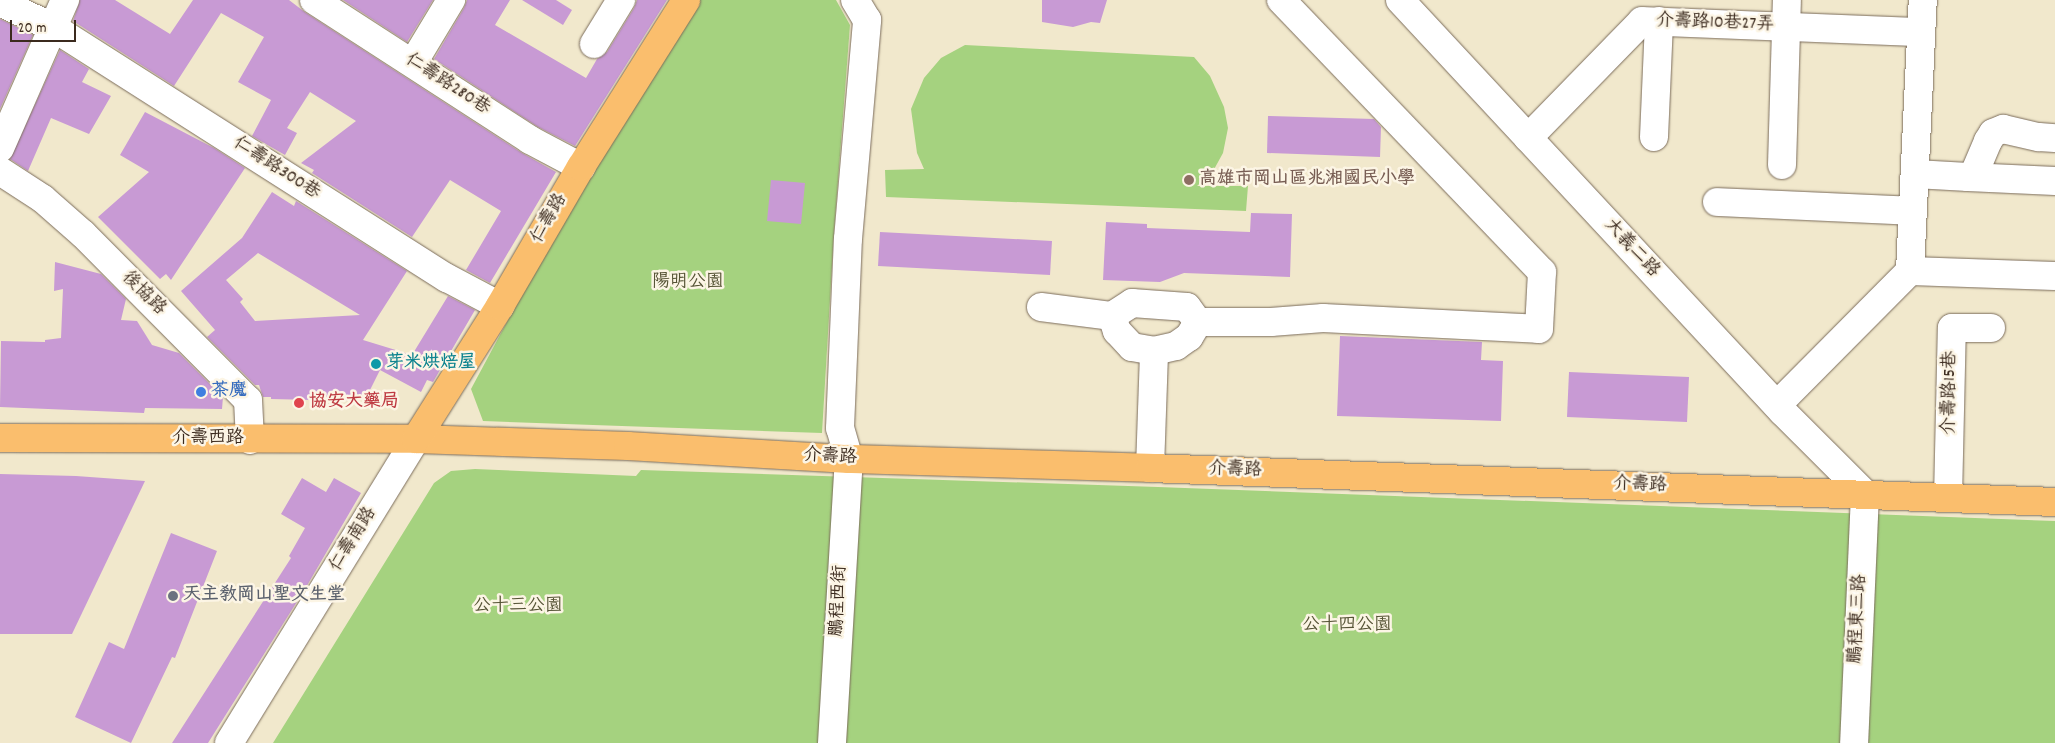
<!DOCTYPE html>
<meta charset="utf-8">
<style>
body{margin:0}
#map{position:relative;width:2055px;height:743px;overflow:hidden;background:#f1e8cc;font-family:Dekko,"LXGW WenKai TC",sans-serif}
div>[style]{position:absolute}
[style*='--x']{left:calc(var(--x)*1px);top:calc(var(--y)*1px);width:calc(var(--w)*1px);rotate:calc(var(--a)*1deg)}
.green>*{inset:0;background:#a5d27f}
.building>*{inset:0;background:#c89ad4}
.roads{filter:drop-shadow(0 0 1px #7b6c5b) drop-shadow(0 0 1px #7b6c5b)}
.minor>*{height:28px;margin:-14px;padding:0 14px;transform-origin:14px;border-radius:14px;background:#fff}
.major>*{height:28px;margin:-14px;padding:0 14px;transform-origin:14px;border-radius:14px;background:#fabe6d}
.dots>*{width:14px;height:14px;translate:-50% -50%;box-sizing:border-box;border:2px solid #fcf5e5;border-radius:50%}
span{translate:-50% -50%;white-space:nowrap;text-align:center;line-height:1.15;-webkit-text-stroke:5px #fcf5e5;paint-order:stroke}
.street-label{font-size:18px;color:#3b2a1e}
.education-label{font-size:18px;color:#785e54;font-weight:700}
.left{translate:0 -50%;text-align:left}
.park-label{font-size:18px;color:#565436}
.culture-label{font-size:18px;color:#0d838f;font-weight:700}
.shop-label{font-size:18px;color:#366cbe;font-weight:700}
.health-label{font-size:18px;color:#be3a42;font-weight:700}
.worship-label{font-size:18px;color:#5b616d;font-weight:700}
.scale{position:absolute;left:10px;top:20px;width:66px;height:22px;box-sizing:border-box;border:2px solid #3b2a1e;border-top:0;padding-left:6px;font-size:15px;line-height:18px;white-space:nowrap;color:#3b2a1e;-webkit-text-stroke:4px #fcf5e5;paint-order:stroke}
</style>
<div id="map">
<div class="green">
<i style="clip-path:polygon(692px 0,836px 0,850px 25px,834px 233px,822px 433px,483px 421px,471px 389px,592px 163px)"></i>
<i style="clip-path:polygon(965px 45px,1194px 57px,1210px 76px,1224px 107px,1228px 128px,1223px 153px,1212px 173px,1197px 186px,1248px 186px,1246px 211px,886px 197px,885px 170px,924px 169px,917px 153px,911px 109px,924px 78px,941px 58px)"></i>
<i style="clip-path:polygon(475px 469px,636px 476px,641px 470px,1158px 487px,2055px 521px,2055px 743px,273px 743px,434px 483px,451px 471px)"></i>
</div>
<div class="building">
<i style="clip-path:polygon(80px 0,115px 0,170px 34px,193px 0,289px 0,306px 13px,522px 153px,556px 172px,490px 283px,466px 270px,501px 211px,450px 180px,412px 237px,312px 173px,314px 170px,301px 163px,356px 121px,310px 92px,287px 128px,297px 133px,285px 155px,252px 136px,271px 100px,238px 82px,264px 37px,221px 13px,174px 86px,73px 21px)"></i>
<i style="clip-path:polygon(343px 0,433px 0,407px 42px)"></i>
<i style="clip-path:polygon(467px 0,510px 0,495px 25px,586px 78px,597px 59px,607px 52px,634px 8px,637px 0,667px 0,575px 146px,538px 127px,434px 59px,464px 8px)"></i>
<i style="clip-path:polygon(522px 0,556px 0,572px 10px,563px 25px)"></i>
<i style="clip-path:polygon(1042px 0,1107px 0,1100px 23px,1091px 22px,1073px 27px,1042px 22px)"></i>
<i style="clip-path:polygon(0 19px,33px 35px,0 109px)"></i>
<i style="clip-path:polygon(60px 50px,89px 69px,82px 82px,111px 96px,89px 134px,51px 118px,28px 171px,10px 159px)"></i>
<i style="clip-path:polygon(145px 112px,214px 148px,245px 168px,171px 280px,166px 274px,160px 279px,98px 217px,149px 172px,120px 155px)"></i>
<i style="clip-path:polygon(1268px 116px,1374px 119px,1381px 127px,1380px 157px,1267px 153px)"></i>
<i style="clip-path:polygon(771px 180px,805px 183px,801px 224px,767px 221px)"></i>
<i style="clip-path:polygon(evenodd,272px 192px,294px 206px,296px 201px,407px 271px,363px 340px,412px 355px,448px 296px,475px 310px,433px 382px,427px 380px,421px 392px,380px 370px,366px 398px,356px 401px,271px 399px,271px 397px,263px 397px,259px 385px,255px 385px,207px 337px,215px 330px,181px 291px,242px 238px,272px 192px,258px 253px,360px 315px,255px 321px,240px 302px,243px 299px,226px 280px,258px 253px)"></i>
<i style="clip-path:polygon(1251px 213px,1292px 214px,1290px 277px,1184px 273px,1160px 282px,1103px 280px,1106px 222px,1147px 224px,1147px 228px,1250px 232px)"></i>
<i style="clip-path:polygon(880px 232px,1052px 241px,1050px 275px,878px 266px)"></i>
<i style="clip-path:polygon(55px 262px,101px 274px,126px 299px,121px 320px,137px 321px,152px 345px,179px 353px,223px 397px,222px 409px,145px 408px,144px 413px,0 407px,1px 341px,45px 342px,45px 340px,61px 338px,63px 289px,54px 291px)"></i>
<i style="clip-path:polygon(1340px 336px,1482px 342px,1481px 360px,1503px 361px,1501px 421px,1337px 416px)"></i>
<i style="clip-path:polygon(1569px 372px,1689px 377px,1687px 422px,1567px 417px)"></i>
<i style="clip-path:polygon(0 474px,76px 476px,145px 481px,72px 634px,0 634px)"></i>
<i style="clip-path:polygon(302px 478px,326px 492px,334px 478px,361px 493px,305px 589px,208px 743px,172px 743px,291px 558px,289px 556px,305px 528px,281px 514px)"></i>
<i style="clip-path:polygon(171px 533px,217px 551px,175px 658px,172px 657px,131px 743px,75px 717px,109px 642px,124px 649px)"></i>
</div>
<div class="roads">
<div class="minor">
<i style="--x:314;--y:0;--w:257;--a:32.9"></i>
<i style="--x:530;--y:140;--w:58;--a:27.9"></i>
<i style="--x:1400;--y:0;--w:563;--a:47.09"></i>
<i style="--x:1783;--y:412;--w:116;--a:45"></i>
<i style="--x:1865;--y:494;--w:249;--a:92.5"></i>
<i style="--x:0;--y:2;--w:60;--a:25.7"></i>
<i style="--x:54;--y:28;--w:466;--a:32.5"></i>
<i style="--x:447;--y:278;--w:60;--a:27.8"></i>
<i style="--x:594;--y:44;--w:52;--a:-58.5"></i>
<i style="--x:413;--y:63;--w:74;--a:-58.9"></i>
<i style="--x:1654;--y:137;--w:116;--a:-87.5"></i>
<i style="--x:1528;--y:138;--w:163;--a:-45.7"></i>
<i style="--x:1642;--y:21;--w:279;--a:2.3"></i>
<i style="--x:0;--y:148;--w:162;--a:-66.3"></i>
<i style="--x:1782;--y:165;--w:165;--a:-88.3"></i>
<i style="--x:0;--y:171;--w:51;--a:33.1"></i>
<i style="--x:43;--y:199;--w:53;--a:41.2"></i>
<i style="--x:83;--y:234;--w:234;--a:45.2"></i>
<i style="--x:248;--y:400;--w:40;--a:87.1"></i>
<i style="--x:1915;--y:174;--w:53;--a:3.2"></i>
<i style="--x:1968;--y:177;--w:7;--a:-27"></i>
<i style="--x:1974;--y:174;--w:36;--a:-67"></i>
<i style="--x:1988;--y:141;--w:9;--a:-58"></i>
<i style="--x:1993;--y:133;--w:11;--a:-22"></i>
<i style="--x:2003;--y:129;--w:37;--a:13"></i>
<i style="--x:2039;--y:137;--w:16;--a:4"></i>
<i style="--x:1968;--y:177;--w:87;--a:2.6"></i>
<i style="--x:1717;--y:202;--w:196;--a:2.6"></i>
<i style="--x:1910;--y:271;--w:271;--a:-87.3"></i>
<i style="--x:1910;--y:271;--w:145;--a:2"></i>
<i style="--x:1041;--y:307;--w:72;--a:7.2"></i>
<i style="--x:1112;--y:316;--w:24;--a:-33"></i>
<i style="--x:1132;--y:303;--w:55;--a:4.2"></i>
<i style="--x:1187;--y:307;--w:19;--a:54"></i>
<i style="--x:1198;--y:322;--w:73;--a:0"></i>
<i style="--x:1271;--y:322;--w:52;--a:-4.4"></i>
<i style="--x:1323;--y:318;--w:216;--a:2.9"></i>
<i style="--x:1539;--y:329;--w:57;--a:-87"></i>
<i style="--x:1542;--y:272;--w:377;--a:-133.8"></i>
<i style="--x:1112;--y:316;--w:16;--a:72"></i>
<i style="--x:1117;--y:331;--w:22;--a:47"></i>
<i style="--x:1132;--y:347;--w:22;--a:10"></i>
<i style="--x:1154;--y:351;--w:23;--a:-13"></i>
<i style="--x:1176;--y:346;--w:16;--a:-35"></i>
<i style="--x:1189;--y:337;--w:17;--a:-59"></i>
<i style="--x:1777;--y:405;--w:189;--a:-45.2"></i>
<i style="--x:1150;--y:468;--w:117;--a:-88"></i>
<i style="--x:1948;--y:498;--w:170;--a:-88.7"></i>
<i style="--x:1952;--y:328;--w:39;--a:0"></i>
<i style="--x:229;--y:743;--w:357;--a:-58.4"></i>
<i style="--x:832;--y:743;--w:285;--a:-86.6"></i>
<i style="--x:849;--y:459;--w:32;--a:-106"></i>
<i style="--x:840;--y:428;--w:189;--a:-87.6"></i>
<i style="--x:848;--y:239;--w:220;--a:-85"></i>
<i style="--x:867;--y:20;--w:23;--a:-121"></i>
</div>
<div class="major">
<i style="--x:0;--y:438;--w:416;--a:0.1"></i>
<i style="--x:416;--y:439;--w:212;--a:1.9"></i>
<i style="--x:628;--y:446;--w:221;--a:3.4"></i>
<i style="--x:849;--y:459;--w:301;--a:1.7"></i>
<i style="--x:1150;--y:468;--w:906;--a:2.15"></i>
<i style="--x:416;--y:439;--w:157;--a:-57.7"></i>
<i style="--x:500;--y:306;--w:161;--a:-59.8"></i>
<i style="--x:581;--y:167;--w:197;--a:-57.8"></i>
</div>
</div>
<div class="dots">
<i style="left:1189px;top:180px;background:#8d6e63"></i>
<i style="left:376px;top:364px;background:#0f9aa8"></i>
<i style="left:201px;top:392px;background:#3f7fe0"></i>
<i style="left:299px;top:403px;background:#e0444e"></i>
<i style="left:173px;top:596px;background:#6b7280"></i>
</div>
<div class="street-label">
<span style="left:1715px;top:24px;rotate:2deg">介壽路10巷27弄</span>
<span style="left:447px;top:85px;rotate:33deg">仁壽路280巷</span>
<span style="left:276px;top:169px;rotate:33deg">仁壽路300巷</span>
<span style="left:550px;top:219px;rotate:-60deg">仁壽路</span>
<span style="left:1631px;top:249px;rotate:47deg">大義二路</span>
<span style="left:143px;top:294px;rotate:45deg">後協路</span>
<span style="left:1951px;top:393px;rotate:-89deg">介壽路15巷</span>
<span style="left:208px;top:439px">介壽西路</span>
<span style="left:830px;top:458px;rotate:3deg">介壽路</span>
<span style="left:1235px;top:471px;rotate:2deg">介壽路</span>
<span style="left:1640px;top:486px;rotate:2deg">介壽路</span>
<span style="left:354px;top:540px;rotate:-58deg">仁壽南路</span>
<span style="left:840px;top:601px;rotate:-87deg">鵬程西街</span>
<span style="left:1859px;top:619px;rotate:-87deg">鵬程東三路</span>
</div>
<div class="education-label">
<span class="left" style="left:1199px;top:180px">高雄市岡山區兆湘國民小學</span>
</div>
<div class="park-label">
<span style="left:688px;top:283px">陽明公園</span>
<span style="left:518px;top:607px">公十三公園</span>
<span style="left:1347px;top:626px">公十四公園</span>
</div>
<div class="culture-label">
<span class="left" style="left:386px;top:364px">芽米烘焙屋</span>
</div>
<div class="shop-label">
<span class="left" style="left:211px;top:392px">茶魔</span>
</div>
<div class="health-label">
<span class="left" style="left:309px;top:403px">協安大藥局</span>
</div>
<div class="worship-label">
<span class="left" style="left:183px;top:596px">天主教岡山聖文生堂</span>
</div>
<div class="scale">20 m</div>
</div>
